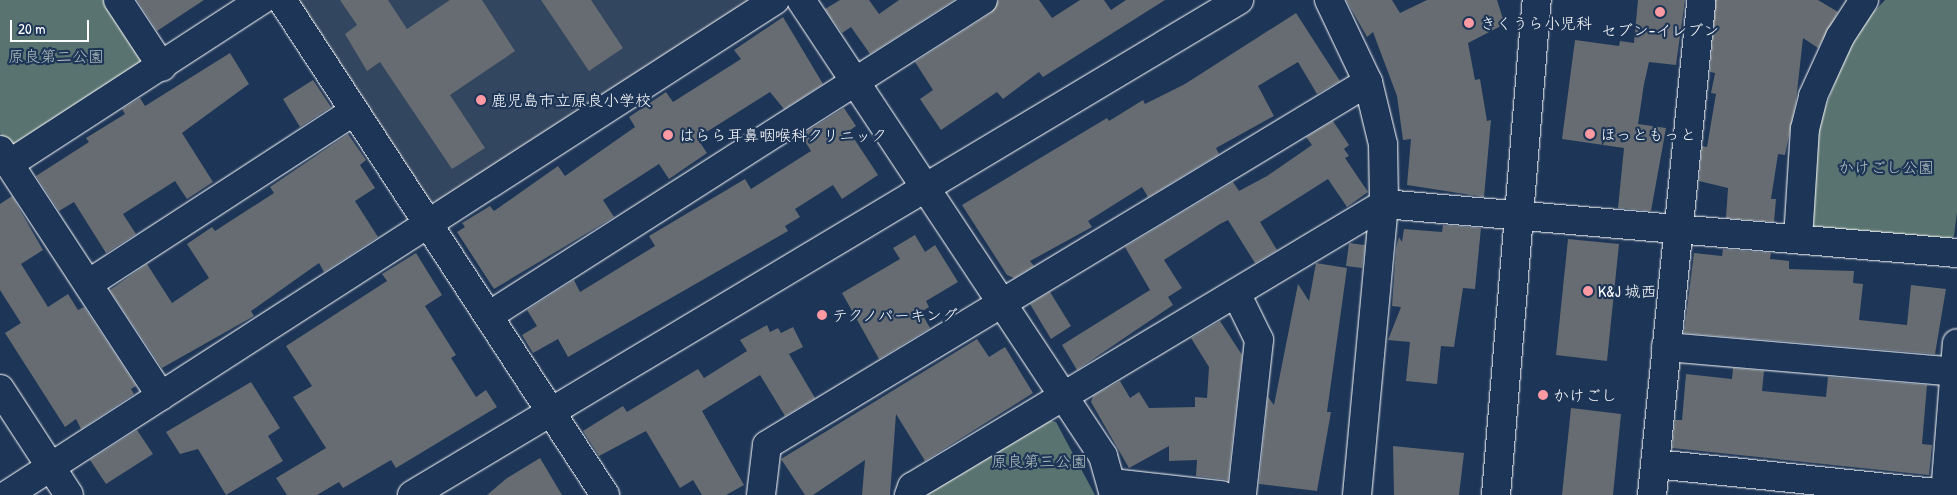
<!DOCTYPE html>
<meta charset="utf-8">
<style>
body{margin:0}
#map{position:relative;width:1957px;height:495px;overflow:hidden;background:#1d3557;font-family:"Patrick Hand","Klee One",sans-serif}
div>[style]{position:absolute}
[style*='--x']{left:calc(var(--x)*1px);top:calc(var(--y)*1px);width:calc(var(--w)*1px);rotate:calc(var(--a)*1deg)}
.built>*{inset:0;background:#33465f}
.green>*{inset:0;background:#587370}
.building>*{inset:0;background:#666c71}
.roads{filter:drop-shadow(0 0 1px #fff) drop-shadow(0 0 1px #fff)}
.minor>*{height:28px;margin:-14px;padding:0 14px;transform-origin:14px;border-radius:14px;background:#1d3557}
.dots>*{width:14px;height:14px;translate:-50% -50%;box-sizing:border-box;border:2px solid #1d3557;border-radius:50%}
span{translate:-50% -50%;white-space:nowrap;text-align:center;line-height:1.15;-webkit-text-stroke:4.5px #1d3557;paint-order:stroke}
.poi-label{font-size:16px;color:#fff}
.left{translate:0 -50%;text-align:left}
.park-label{font-size:16px;color:#b4c0bf}
.scale{position:absolute;left:10px;top:20px;width:79px;height:22px;box-sizing:border-box;border:2px solid #fff;border-top:0;padding-left:6px;font-size:15px;line-height:18px;white-space:nowrap;color:#fff;-webkit-text-stroke:4px #1d3557;paint-order:stroke}
</style>
<div id="map">
<div class="built">
<i style="clip-path:polygon(296px 0,756px 0,444px 201px,427px 201px)"></i>
</div>
<div class="green">
<i style="clip-path:polygon(0 0,109px 0,143px 51px,142px 68px,22px 146px,8px 146px,0 133px)"></i>
<i style="clip-path:polygon(1885px 0,1957px 0,1957px 212px,1954px 236px,1943px 244px,1817px 233px,1808px 222px,1818px 126px,1845px 57px,1868px 18px)"></i>
<i style="clip-path:polygon(1044px 419px,1056px 422px,1095px 495px,921px 495px)"></i>
</div>
<div class="building">
<i style="clip-path:polygon(137px 0,204px 0,157px 31px)"></i>
<i style="clip-path:polygon(340px 0,388px 0,407px 29px,450px 0,482px 0,515px 51px,450px 95px,485px 148px,452px 169px,380px 62px,367px 71px,345px 34px,357px 25px)"></i>
<i style="clip-path:polygon(541px 0,591px 0,623px 48px,589px 71px)"></i>
<i style="clip-path:polygon(840px 0,869px 0,879px 14px,899px 0,954px 0,870px 54px,851px 27px,842px 33px,825px 9px)"></i>
<i style="clip-path:polygon(999px 0,1039px 0,1052px 18px,1080px 0,1104px 0,1111px 10px,1126px 0,1165px 0,1043px 77px,1039px 72px,1003px 99px,997px 92px,941px 130px,920px 99px,933px 90px,915px 62px,991px 13px)"></i>
<i style="clip-path:polygon(1346px 0,1392px 0,1400px 13px,1427px 0,1497px 0,1503px 19px,1499px 27px,1468px 43px,1475px 80px,1480px 79px,1487px 121px,1491px 120px,1484px 197px,1407px 185px,1411px 139px,1403px 140px,1397px 96px,1373px 32px,1367px 37px)"></i>
<i style="clip-path:polygon(1638px 0,1685px 0,1676px 65px,1649px 62px,1644px 84px,1638px 124px,1666px 128px,1651px 211px,1618px 208px,1624px 148px,1562px 139px,1575px 40px,1619px 46px,1620px 41px,1634px 43px)"></i>
<i style="clip-path:polygon(1716px 0,1818px 0,1838px 12px,1818px 48px,1803px 38px,1796px 101px,1785px 155px,1778px 154px,1771px 199px,1776px 199px,1774px 222px,1726px 218px,1728px 188px,1699px 181px,1702px 146px,1707px 147px,1716px 94px,1711px 93px,1715px 73px,1710px 72px)"></i>
<i style="clip-path:polygon(1296px 13px,1340px 81px,1317px 94px,1298px 62px,1258px 86px,1274px 116px,1216px 148px,1219px 154px,1148px 197px,1142px 187px,1088px 221px,1092px 227px,1030px 261px,1034px 266px,1014px 278px,1007px 275px,962px 205px,1107px 118px,1109px 121px,1143px 100px,1145px 104px,1185px 84px)"></i>
<i style="clip-path:polygon(783px 17px,823px 84px,784px 109px,770px 92px,697px 138px,707px 153px,669px 179px,659px 164px,603px 200px,614px 217px,494px 289px,457px 232px,465px 227px,462px 223px,490px 206px,494px 211px,558px 166px,565px 176px,635px 127px,629px 117px,666px 92px,673px 102px,741px 59px,734px 50px)"></i>
<i style="clip-path:polygon(230px 53px,249px 84px,182px 133px,213px 182px,187px 199px,175px 181px,123px 214px,136px 234px,106px 253px,74px 202px,59px 211px,36px 176px,89px 142px,86px 138px,125px 114px,122px 109px,140px 98px,145px 106px)"></i>
<i style="clip-path:polygon(313px 80px,331px 107px,300px 127px,283px 99px)"></i>
<i style="clip-path:polygon(844px 108px,856px 126px,849px 131px,878px 175px,842px 199px,833px 185px,795px 209px,800px 217px,785px 226px,788px 231px,568px 357px,558px 339px,533px 353px,522px 335px,537px 326px,527px 310px,574px 280px,580px 292px,655px 246px,649px 236px,745px 179px,751px 189px,811px 151px,801px 135px)"></i>
<i style="clip-path:polygon(1333px 121px,1349px 145px,1344px 149px,1349px 156px,1345px 158px,1368px 192px,1347px 207px,1328px 179px,1260px 222px,1277px 250px,1255px 263px,1228px 220px,1220px 224px,1164px 260px,1182px 288px,1168px 297px,1173px 305px,1077px 370px,1062px 345px,1150px 290px,1125px 247px,1233px 182px,1239px 191px,1267px 176px,1312px 145px,1306px 137px)"></i>
<i style="clip-path:polygon(348px 134px,366px 160px,360px 165px,375px 188px,355px 201px,378px 237px,324px 272px,319px 263px,251px 311px,254px 316px,162px 368px,110px 290px,147px 264px,172px 303px,209px 278px,187px 244px,212px 227px,215px 231px,274px 193px,270px 187px)"></i>
<i style="clip-path:polygon(12px 196px,43px 250px,21px 264px,48px 307px,68px 294px,78px 310px,84px 307px,136px 386px,131px 389px,134px 394px,81px 429px,76px 419px,65px 427px,5px 333px,21px 323px,0 290px,0 204px)"></i>
<i style="clip-path:polygon(1443px 225px,1481px 228px,1475px 289px,1463px 288px,1454px 347px,1441px 346px,1437px 384px,1406px 381px,1410px 342px,1388px 340px,1401px 307px,1392px 306px,1396px 248px,1399px 237px,1402px 242px,1404px 229px,1442px 232px)"></i>
<i style="clip-path:polygon(915px 235px,925px 252px,935px 245px,958px 282px,926px 301px,929px 307px,921px 312px,930px 328px,879px 359px,842px 293px,900px 259px,893px 248px)"></i>
<i style="clip-path:polygon(1568px 239px,1619px 244px,1607px 361px,1556px 355px)"></i>
<i style="clip-path:polygon(1349px 243px,1365px 245px,1362px 268px,1346px 266px)"></i>
<i style="clip-path:polygon(1723px 249px,1771px 253px,1770px 259px,1789px 261px,1789px 269px,1854px 271px,1853px 283px,1863px 284px,1859px 320px,1907px 325px,1911px 285px,1946px 289px,1935px 354px,1684px 333px,1694px 253px,1722px 256px)"></i>
<i style="clip-path:polygon(416px 253px,442px 295px,425px 306px,456px 355px,451px 358px,476px 397px,486px 390px,497px 407px,396px 468px,391px 460px,343px 488px,339px 482px,317px 495px,287px 495px,276px 478px,326px 448px,293px 397px,312px 386px,286px 346px,387px 281px,382px 274px)"></i>
<i style="clip-path:polygon(1316px 263px,1347px 268px,1327px 412px,1331px 412px,1317px 491px,1259px 484px,1268px 397px,1274px 405px,1298px 284px,1309px 301px)"></i>
<i style="clip-path:polygon(1050px 292px,1071px 326px,1051px 339px,1030px 304px)"></i>
<i style="clip-path:polygon(1220px 321px,1242px 355px,1228px 480px,1196px 476px,1197px 460px,1169px 461px,1169px 446px,1129px 468px,1091px 402px,1093px 396px,1120px 381px,1130px 398px,1139px 392px,1149px 408px,1195px 407px,1195px 397px,1207px 398px,1209px 367px,1191px 338px)"></i>
<i style="clip-path:polygon(767px 325px,770px 332px,778px 328px,781px 333px,793px 327px,803px 347px,789px 354px,815px 398px,785px 416px,760px 375px,702px 411px,744px 485px,726px 495px,702px 495px,693px 480px,680px 488px,646px 431px,599px 456px,583px 431px,623px 406px,627px 412px,698px 369px,704px 378px,747px 351px,740px 340px)"></i>
<i style="clip-path:polygon(977px 339px,989px 357px,1005px 347px,1033px 393px,925px 461px,896px 414px,890px 495px,862px 495px,865px 460px,813px 495px,805px 495px,781px 459px)"></i>
<i style="clip-path:polygon(1733px 368px,1764px 371px,1762px 391px,1826px 397px,1828px 377px,1927px 385px,1922px 444px,1932px 445px,1929px 475px,1672px 448px,1675px 420px,1682px 420px,1686px 374px,1732px 379px)"></i>
<i style="clip-path:polygon(251px 382px,280px 428px,268px 436px,283px 461px,226px 495px,198px 449px,180px 454px,166px 432px)"></i>
<i style="clip-path:polygon(1571px 408px,1621px 414px,1613px 495px,1562px 495px)"></i>
<i style="clip-path:polygon(137px 430px,153px 454px,106px 484px,90px 460px)"></i>
<i style="clip-path:polygon(1393px 446px,1464px 453px,1459px 495px,1394px 495px)"></i>
<i style="clip-path:polygon(540px 458px,562px 495px,487px 495px,507px 478px)"></i>
</div>
<div class="roads">
<div class="minor">
<i style="--x:118;--y:0;--w:80;--a:56.7"></i>
<i style="--x:282;--y:0;--w:591;--a:56.87"></i>
<i style="--x:801;--y:0;--w:547;--a:56.48"></i>
<i style="--x:1103;--y:456;--w:41;--a:74.2"></i>
<i style="--x:1329;--y:0;--w:91;--a:64.6"></i>
<i style="--x:1368;--y:82;--w:64;--a:76.4"></i>
<i style="--x:1383;--y:144;--w:60;--a:89"></i>
<i style="--x:1384;--y:204;--w:292;--a:95.3"></i>
<i style="--x:0;--y:150;--w:294;--a:56.8"></i>
<i style="--x:9;--y:164;--w:302;--a:-33"></i>
<i style="--x:1798;--y:239;--w:110;--a:-86.4"></i>
<i style="--x:1805;--y:129;--w:34;--a:-76"></i>
<i style="--x:1813;--y:96;--w:65;--a:-65.4"></i>
<i style="--x:1840;--y:37;--w:44;--a:-57"></i>
<i style="--x:88;--y:284;--w:317;--a:-33"></i>
<i style="--x:1236;--y:293;--w:52;--a:63.9"></i>
<i style="--x:1259;--y:340;--w:156;--a:96.3"></i>
<i style="--x:490;--y:315;--w:585;--a:-32.58"></i>
<i style="--x:1666;--y:347;--w:290;--a:4.9"></i>
<i style="--x:0;--y:389;--w:126;--a:56.9"></i>
<i style="--x:1655;--y:464;--w:303;--a:5.9"></i>
<i style="--x:1112;--y:483;--w:110;--a:6.3"></i>
<i style="--x:1945;--y:494;--w:151;--a:-85.5"></i>
<i style="--x:7;--y:495;--w:914;--a:-32.8"></i>
<i style="--x:412;--y:495;--w:964;--a:-30.9"></i>
<i style="--x:761;--y:495;--w:50;--a:-83.2"></i>
<i style="--x:767;--y:445;--w:702;--a:-31.13"></i>
<i style="--x:909;--y:495;--w:9;--a:-69"></i>
<i style="--x:912;--y:487;--w:550;--a:-30.95"></i>
<i style="--x:1384;--y:204;--w:575;--a:4.89"></i>
<i style="--x:1496;--y:495;--w:497;--a:-85.3"></i>
<i style="--x:1652;--y:495;--w:497;--a:-84.3"></i>
</div>
</div>
<div class="dots">
<i style="left:1660px;top:12px;background:#ff9aa2"></i>
<i style="left:1469px;top:23px;background:#ff9aa2"></i>
<i style="left:481px;top:100px;background:#ff9aa2"></i>
<i style="left:1590px;top:134px;background:#ff9aa2"></i>
<i style="left:668px;top:135px;background:#ff9aa2"></i>
<i style="left:1588px;top:291px;background:#ff9aa2"></i>
<i style="left:822px;top:315px;background:#ff9aa2"></i>
<i style="left:1543px;top:395px;background:#ff9aa2"></i>
</div>
<div class="poi-label">
<span class="left" style="left:1480px;top:23px">きくうら小児科</span>
<span style="left:1660px;top:30px">セブン-イレブン</span>
<span class="left" style="left:491px;top:100px">鹿児島市立原良小学校</span>
<span class="left" style="left:1600px;top:134px">ほっともっと</span>
<span class="left" style="left:679px;top:135px">はらら耳鼻咽喉科クリニック</span>
<span class="left" style="left:1598px;top:291px">K&amp;J 城西</span>
<span class="left" style="left:832px;top:315px">テクノパーキング</span>
<span class="left" style="left:1553px;top:395px">かけごし</span>
</div>
<div class="park-label">
<span style="left:56px;top:56px">原良第二公園</span>
<span style="left:1886px;top:167px">かけごし公園</span>
<span style="left:1039px;top:461px">原良第三公園</span>
</div>
<div class="scale">20 m</div>
</div>
